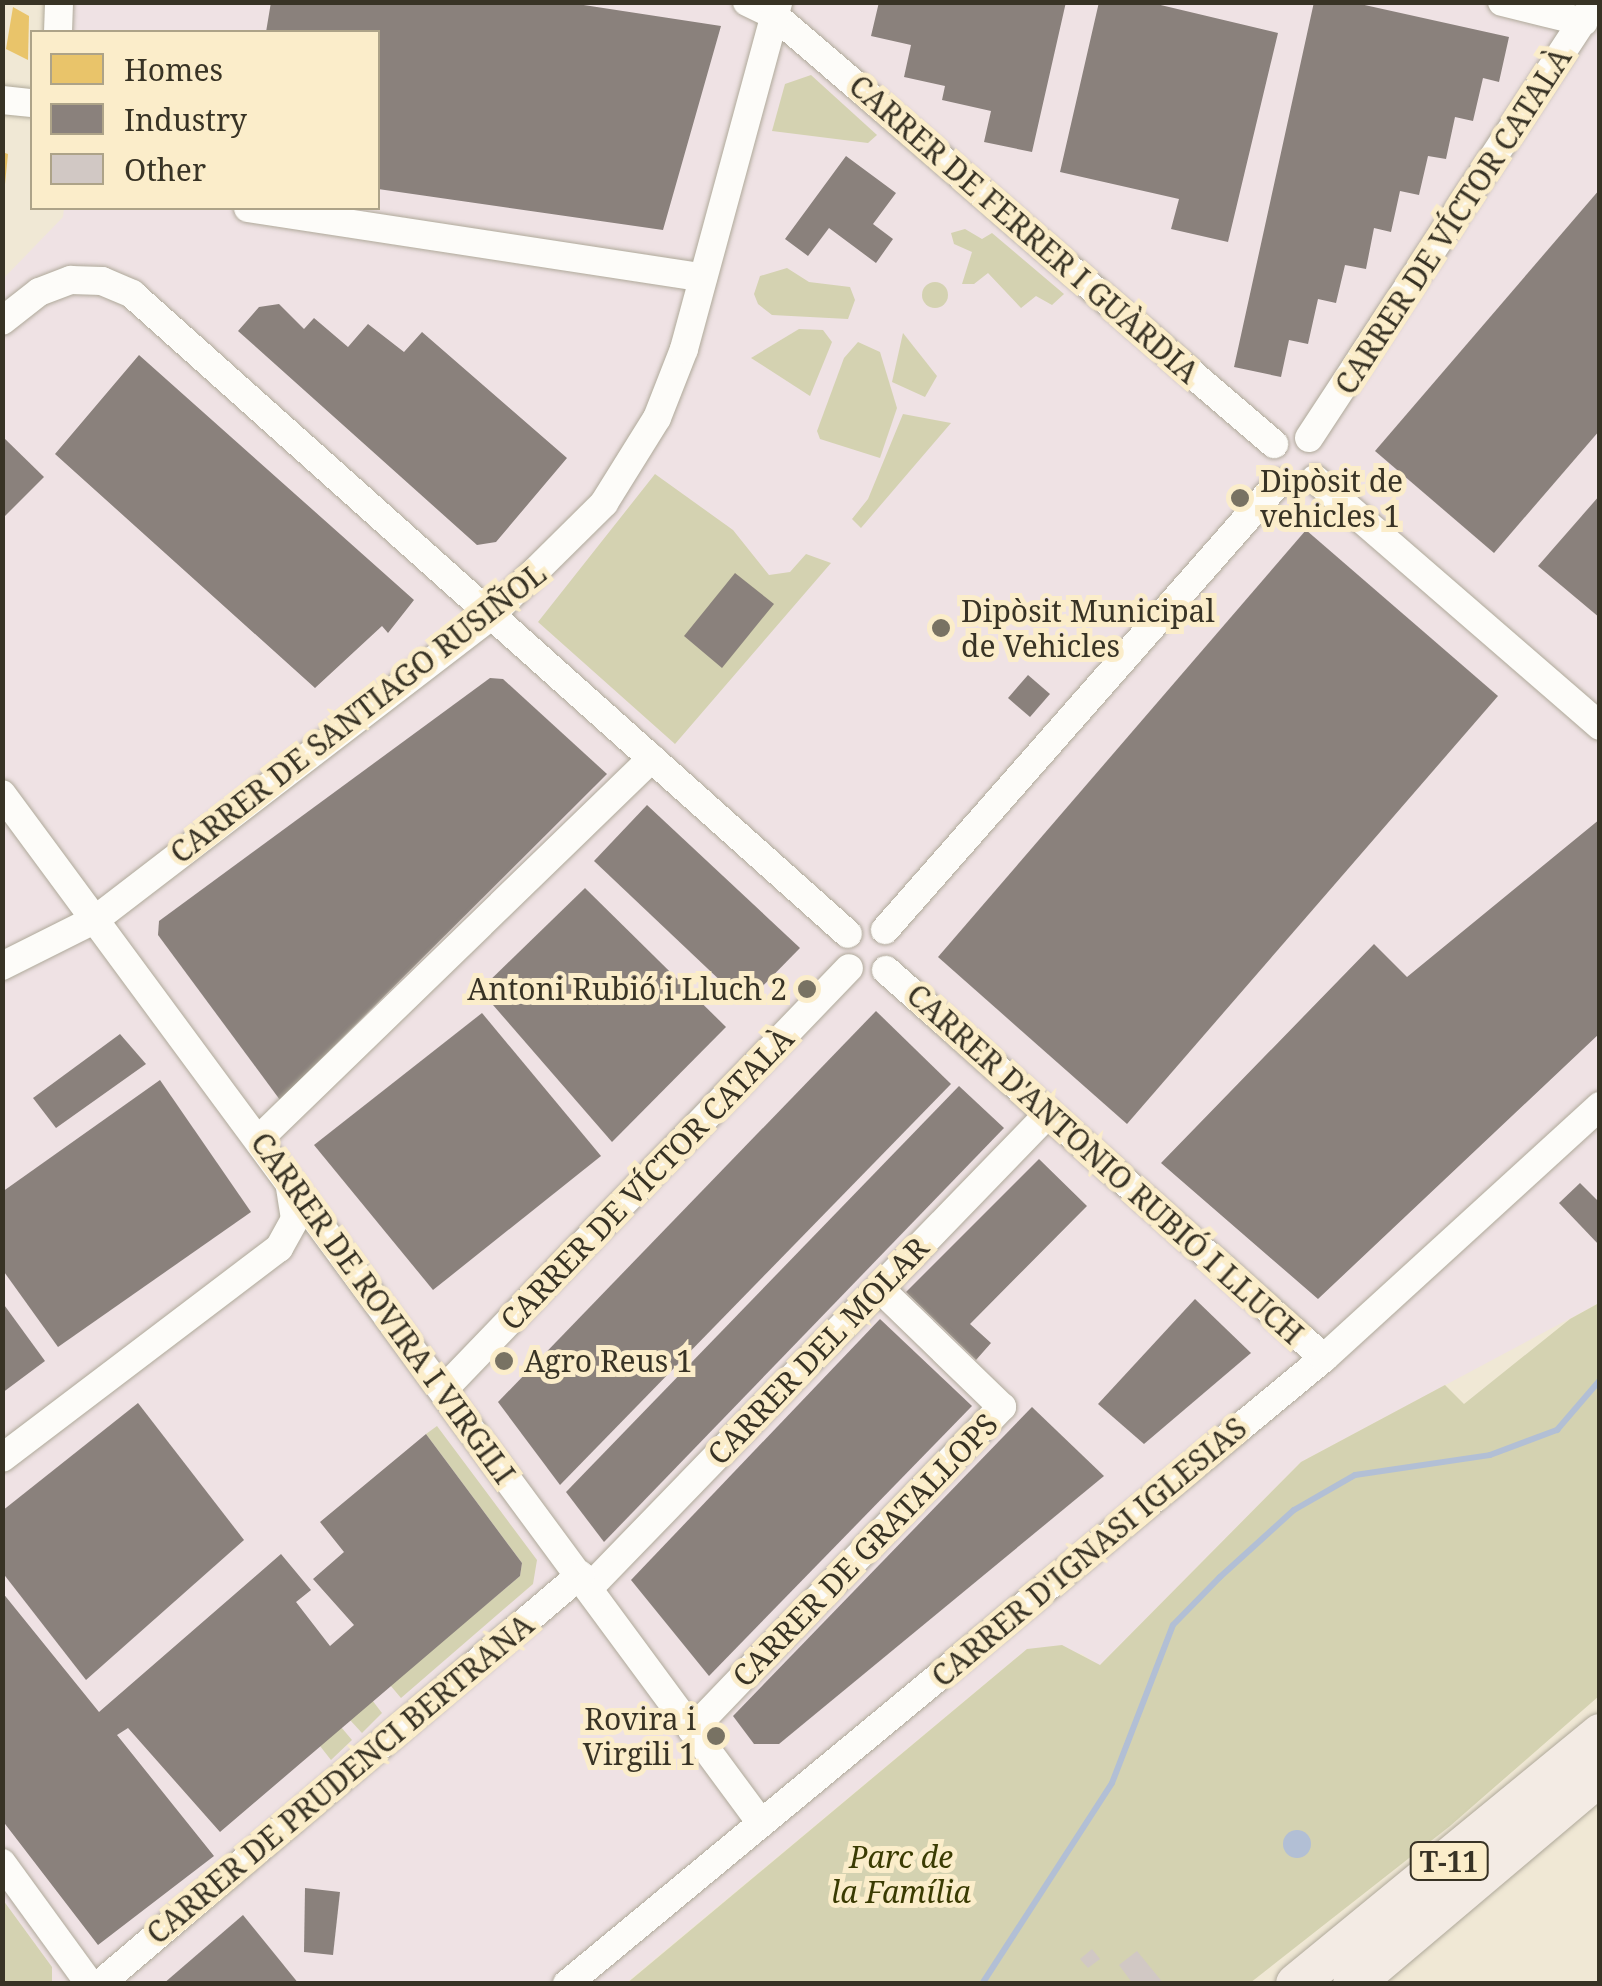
<!DOCTYPE html>
<meta charset="utf-8">
<style>
body{margin:0}
#map{position:relative;width:1602px;height:1986px;overflow:hidden;background:#f0e8d5;font-family:"Noto Serif",serif}
div>[style]{position:absolute}
[style*='--x']{left:calc(var(--x)*1px);top:calc(var(--y)*1px);width:calc(var(--w)*1px);rotate:calc(var(--a)*1deg)}
.industrial>*{inset:0;background:#efe2e4}
.green>*{inset:0;background:#d4d2b1}
.round{border-radius:50%}
.water>*{inset:0;background:#b2bfd5}
.homes>*{inset:0;background:#e9c46a}
.industry>*{inset:0;background:#8a817c}
.stream>*{height:6px;margin:-3px;padding:0 3px;transform-origin:3px;border-radius:3px;background:#b2bfd5}
.building>*{inset:0;background:#d1c8c4}
.roads{filter:drop-shadow(0 0 2px #afa99a) drop-shadow(0 0 2px #afa99a)}
.minor>*{height:28px;margin:-14px;padding:0 14px;transform-origin:14px;border-radius:14px;background:#fdfcf9}
.highway>*{height:40px;margin:-20px;padding:0 20px;transform-origin:20px;border-radius:20px;background:#f3ebe4}
.dots>*{width:28px;height:28px;translate:-50% -50%;box-sizing:border-box;border:5px solid #fbedca;border-radius:50%}
span{translate:-50% -50%;white-space:nowrap;text-align:center;line-height:1.15;-webkit-text-stroke:10px #fbedca;paint-order:stroke}
.shield-label span{padding:2px 8px;background:#fbedca;border:2px solid;border-radius:8px;-webkit-text-stroke-width:0}
.shield-label{font-size:28px;color:#383325;font-weight:700}
.street-label{font-size:30px;color:#383325}
.poi-label{font-size:30px;color:#383325}
.left{translate:0 -50%;text-align:left}
.right{translate:-100% -50%;text-align:right}
.park-label{font-size:30px;color:#3a3b02;font-style:italic}
.frame{position:absolute;inset:0;border:5px solid #383325;pointer-events:none}
.legend{position:absolute;left:30px;top:30px;width:350px;height:180px;box-sizing:border-box;background:#fbedca;border:2px solid #ada388;margin:0;padding:12px 18px;list-style:none;font-size:30px;color:#383325}
.legend li{display:flex;align-items:center;gap:20px;height:50px}
.legend b{width:50px;border:2px solid #ada388}
</style>
<div id="map">
<div class="industrial">
<i style="clip-path:polygon(73px 3px,1599px 3px,1599px 1303px,1301px 1462px,1099px 1666px,1082px 1654px,1027px 1649px,626px 1983px,3px 1983px,2px 280px,63px 217px,64px 208px,378px 208px,378px 32px,71px 32px)"></i>
</div>
<div class="green">
<i style="clip-path:polygon(811px 75px,877px 135px,868px 143px,772px 131px,785px 84px)"></i>
<i style="clip-path:polygon(965px 229px,982px 239px,992px 233px,1064px 294px,1052px 305px,1036px 296px,1021px 308px,988px 273px,974px 284px,962px 284px,972px 252px,954px 244px,951px 233px)"></i>
<i style="clip-path:polygon(787px 268px,809px 282px,850px 287px,855px 300px,848px 319px,772px 315px,758px 304px,754px 294px,760px 276px)"></i>
<i class="round" style="left:922px;top:282px;width:26px;height:26px"></i>
<i style="clip-path:polygon(799px 329px,823px 330px,832px 342px,810px 396px,751px 358px)"></i>
<i style="clip-path:polygon(903px 333px,937px 376px,925px 397px,892px 382px)"></i>
<i style="clip-path:polygon(858px 342px,880px 352px,897px 408px,880px 458px,820px 439px,817px 431px,844px 358px)"></i>
<i style="clip-path:polygon(903px 414px,951px 423px,861px 528px,852px 519px,868px 499px)"></i>
<i style="clip-path:polygon(655px 474px,733px 530px,769px 575px,790px 572px,806px 554px,831px 563px,675px 744px,538px 622px)"></i>
<i style="clip-path:polygon(1599px 1303px,1599px 1696px,1450px 1826px,1250px 1983px,626px 1984px,1027px 1649px,1062px 1645px,1100px 1665px,1301px 1462px,1445px 1385px,1464px 1404px,1570px 1319px)"></i>
<i style="clip-path:polygon(437px 1426px,537px 1560px,533px 1584px,401px 1698px,390px 1685px,520px 1576px,522px 1563px,426px 1434px)"></i>
<i style="clip-path:polygon(372px 1700px,382px 1713px,362px 1733px,350px 1720px)"></i>
<i style="clip-path:polygon(341px 1727px,352px 1740px,331px 1760px,320px 1746px)"></i>
<i style="clip-path:polygon(3px 1900px,52px 1967px,52px 1983px,3px 1983px)"></i>
</div>
<div class="water">
<i class="round" style="left:1283px;top:1830px;width:28px;height:28px"></i>
</div>
<div class="homes">
<i style="clip-path:polygon(13px 7px,29px 16px,28px 60px,6px 49px)"></i>
<i style="clip-path:polygon(2px 152px,8px 154px,5px 184px,2px 184px)"></i>
</div>
<div class="industry">
<i style="clip-path:polygon(271px 2px,564px 2px,721px 26px,663px 230px,378px 189px,378px 32px,266px 32px)"></i>
<i style="clip-path:polygon(879px 2px,1066px 2px,1032px 152px,984px 142px,991px 111px,942px 100px,945px 86px,904px 77px,911px 45px,871px 36px)"></i>
<i style="clip-path:polygon(1099px 2px,1148px 2px,1278px 33px,1228px 242px,1171px 229px,1179px 199px,1060px 172px)"></i>
<i style="clip-path:polygon(1314px 2px,1351px 2px,1509px 37px,1499px 82px,1483px 78px,1473px 121px,1455px 117px,1446px 159px,1428px 156px,1419px 195px,1400px 191px,1391px 232px,1374px 228px,1366px 269px,1345px 265px,1336px 303px,1318px 299px,1308px 344px,1289px 340px,1281px 377px,1234px 367px)"></i>
<i style="clip-path:polygon(846px 156px,896px 193px,873px 224px,893px 239px,876px 263px,829px 228px,808px 256px,785px 239px)"></i>
<i style="clip-path:polygon(1600px 189px,1600px 430px,1494px 553px,1375px 451px)"></i>
<i style="clip-path:polygon(279px 304px,304px 329px,314px 318px,348px 347px,368px 324px,404px 352px,422px 332px,567px 458px,496px 542px,477px 545px,238px 331px,259px 307px)"></i>
<i style="clip-path:polygon(139px 355px,414px 600px,388px 633px,382px 626px,315px 688px,55px 454px)"></i>
<i style="clip-path:polygon(2px 436px,44px 477px,2px 519px)"></i>
<i style="clip-path:polygon(1600px 495px,1600px 618px,1538px 566px)"></i>
<i style="clip-path:polygon(1306px 530px,1498px 696px,1127px 1124px,938px 957px)"></i>
<i style="clip-path:polygon(735px 573px,774px 604px,722px 668px,684px 636px)"></i>
<i style="clip-path:polygon(1028px 675px,1050px 694px,1030px 717px,1008px 698px)"></i>
<i style="clip-path:polygon(490px 678px,503px 679px,607px 774px,280px 1100px,158px 935px,159px 921px)"></i>
<i style="clip-path:polygon(647px 805px,800px 948px,745px 1004px,594px 861px)"></i>
<i style="clip-path:polygon(1600px 819px,1600px 1033px,1318px 1299px,1161px 1163px,1374px 944px,1407px 977px)"></i>
<i style="clip-path:polygon(585px 888px,726px 1027px,612px 1142px,480px 990px)"></i>
<i style="clip-path:polygon(876px 1011px,951px 1084px,560px 1485px,498px 1402px)"></i>
<i style="clip-path:polygon(482px 1013px,601px 1156px,433px 1290px,314px 1145px)"></i>
<i style="clip-path:polygon(120px 1034px,146px 1064px,56px 1128px,33px 1098px)"></i>
<i style="clip-path:polygon(160px 1080px,251px 1212px,58px 1347px,2px 1269px,2px 1192px)"></i>
<i style="clip-path:polygon(959px 1086px,1004px 1128px,604px 1542px,566px 1492px)"></i>
<i style="clip-path:polygon(1039px 1159px,1087px 1206px,970px 1324px,991px 1343px,976px 1360px,906px 1292px)"></i>
<i style="clip-path:polygon(1580px 1183px,1600px 1203px,1600px 1246px,1559px 1203px)"></i>
<i style="clip-path:polygon(1195px 1299px,1251px 1353px,1144px 1444px,1098px 1404px)"></i>
<i style="clip-path:polygon(2px 1302px,45px 1361px,2px 1393px)"></i>
<i style="clip-path:polygon(880px 1319px,972px 1406px,709px 1676px,631px 1580px)"></i>
<i style="clip-path:polygon(138px 1403px,244px 1540px,86px 1680px,2px 1572px,2px 1511px)"></i>
<i style="clip-path:polygon(1032px 1407px,1104px 1476px,779px 1744px,754px 1744px,733px 1716px)"></i>
<i style="clip-path:polygon(426px 1434px,522px 1563px,520px 1576px,220px 1832px,128px 1728px,117px 1735px,214px 1856px,98px 1945px,2px 1820px,2px 1592px,99px 1712px,281px 1554px,311px 1590px,296px 1602px,330px 1646px,354px 1625px,313px 1579px,344px 1552px,320px 1522px)"></i>
<i style="clip-path:polygon(305px 1888px,340px 1892px,333px 1955px,304px 1952px)"></i>
<i style="clip-path:polygon(243px 1915px,299px 1984px,163px 1984px)"></i>
</div>
<div class="stream">
<i style="--x:982;--y:1984;--w:239;--a:-57.1"></i>
<i style="--x:1112;--y:1783;--w:169;--a:-68.9"></i>
<i style="--x:1173;--y:1625;--w:67;--a:-45.6"></i>
<i style="--x:1220;--y:1577;--w:100;--a:-42.2"></i>
<i style="--x:1294;--y:1510;--w:70;--a:-29.8"></i>
<i style="--x:1355;--y:1475;--w:136;--a:-8.4"></i>
<i style="--x:1490;--y:1455;--w:72;--a:-20.5"></i>
<i style="--x:1557;--y:1430;--w:66;--a:-49.3"></i>
</div>
<div class="building">
<i style="clip-path:polygon(1092px 1949px,1100px 1959px,1088px 1968px,1080px 1959px)"></i>
<i style="clip-path:polygon(1137px 1951px,1164px 1984px,1133px 1984px,1119px 1965px)"></i>
</div>
<div class="roads">
<div class="minor">
<i style="--x:747;--y:2;--w:30;--a:26"></i>
<i style="--x:774;--y:15;--w:659;--a:40.63"></i>
<i style="--x:1502;--y:2;--w:84;--a:13.7"></i>
<i style="--x:58;--y:32;--w:30;--a:-88"></i>
<i style="--x:2;--y:100;--w:30;--a:6"></i>
<i style="--x:248;--y:208;--w:460;--a:8.7"></i>
<i style="--x:2;--y:321;--w:47;--a:-38.1"></i>
<i style="--x:39;--y:292;--w:34;--a:-21"></i>
<i style="--x:71;--y:280;--w:31;--a:2"></i>
<i style="--x:102;--y:281;--w:33;--a:23"></i>
<i style="--x:132;--y:294;--w:960;--a:41.79"></i>
<i style="--x:1309;--y:438;--w:521;--a:-56.74"></i>
<i style="--x:1315;--y:479;--w:377;--a:40.9"></i>
<i style="--x:2;--y:794;--w:1279;--a:53.59"></i>
<i style="--x:885;--y:930;--w:595;--a:-48.68"></i>
<i style="--x:2;--y:966;--w:105;--a:-26.6"></i>
<i style="--x:96;--y:919;--w:496;--a:-37.5"></i>
<i style="--x:489;--y:617;--w:162;--a:-44.7"></i>
<i style="--x:604;--y:503;--w:100;--a:-58.1"></i>
<i style="--x:657;--y:418;--w:74;--a:-68.6"></i>
<i style="--x:684;--y:349;--w:360;--a:-74.8"></i>
<i style="--x:886;--y:970;--w:585;--a:41.54"></i>
<i style="--x:259;--y:1139;--w:547;--a:-44.11"></i>
<i style="--x:444;--y:1389;--w:584;--a:-46.11"></i>
<i style="--x:2;--y:1458;--w:348;--a:-37.2"></i>
<i style="--x:279;--y:1248;--w:33;--a:-61"></i>
<i style="--x:295;--y:1219;--w:36;--a:-99"></i>
<i style="--x:589;--y:1588;--w:660;--a:-45.92"></i>
<i style="--x:692;--y:1730;--w:448;--a:-46.2"></i>
<i style="--x:1002;--y:1407;--w:171;--a:-135.9"></i>
<i style="--x:2;--y:1863;--w:150;--a:54"></i>
<i style="--x:100;--y:1984;--w:631;--a:-40.43"></i>
<i style="--x:567;--y:1984;--w:982;--a:-39.59"></i>
<i style="--x:1324;--y:1358;--w:374;--a:-42.4"></i>
</div>
<div class="highway">
<i style="--x:1296;--y:1984;--w:394;--a:-39.4"></i>
<i style="--x:1353;--y:1984;--w:324;--a:-40.2"></i>
</div>
</div>
<div class="dots">
<i style="left:1240px;top:498px;background:#787263"></i>
<i style="left:941px;top:628px;background:#787263"></i>
<i style="left:807px;top:989px;background:#787263"></i>
<i style="left:504px;top:1361px;background:#787263"></i>
<i style="left:716px;top:1736px;background:#787263"></i>
</div>
<div class="shield-label">
<span style="left:1449px;top:1861px">T-11</span>
</div>
<div class="street-label">
<span style="left:1453px;top:221px;rotate:-57deg">CARRER DE VÍCTOR CATALÀ</span>
<span style="left:1024px;top:229px;rotate:41deg">CARRER DE FERRER I GUÀRDIA</span>
<span style="left:358px;top:713px;rotate:-38deg">CARRER DE SANTIAGO RUSIÑOL</span>
<span style="left:1105px;top:1164px;rotate:42deg">CARRER D'ANTONIO RUBIÓ I LLUCH</span>
<span style="left:647px;top:1179px;rotate:-46deg">CARRER DE VÍCTOR CATALÀ</span>
<span style="left:383px;top:1308px;rotate:54deg">CARRER DE ROVIRA I VIRGILI</span>
<span style="left:818px;top:1351px;rotate:-46deg">CARRER DEL MOLAR</span>
<span style="left:865px;top:1550px;rotate:-46deg">CARRER DE GRATALLOPS</span>
<span style="left:1089px;top:1552px;rotate:-40deg">CARRER D'IGNASI IGLESIAS</span>
<span style="left:340px;top:1779px;rotate:-40deg">CARRER DE PRUDENCI BERTRANA</span>
</div>
<div class="poi-label">
<span class="left" style="left:1260px;top:498px">Dipòsit de<br>vehicles 1</span>
<span class="left" style="left:961px;top:628px">Dipòsit Municipal<br>de Vehicles</span>
<span class="right" style="left:787px;top:989px">Antoni Rubió i Lluch 2</span>
<span class="left" style="left:524px;top:1361px">Agro Reus 1</span>
<span class="right" style="left:696px;top:1736px">Rovira i<br>Virgili 1</span>
</div>
<div class="park-label">
<span style="left:901px;top:1874px">Parc de<br>la Família</span>
</div>
<div class="frame"></div>
<ul class="legend">
<li><b style="height:28px;background:#e9c46a"></b>Homes</li>
<li><b style="height:28px;background:#8a817c"></b>Industry</li>
<li><b style="height:28px;background:#d1c8c4"></b>Other</li>
</ul>
</div>
